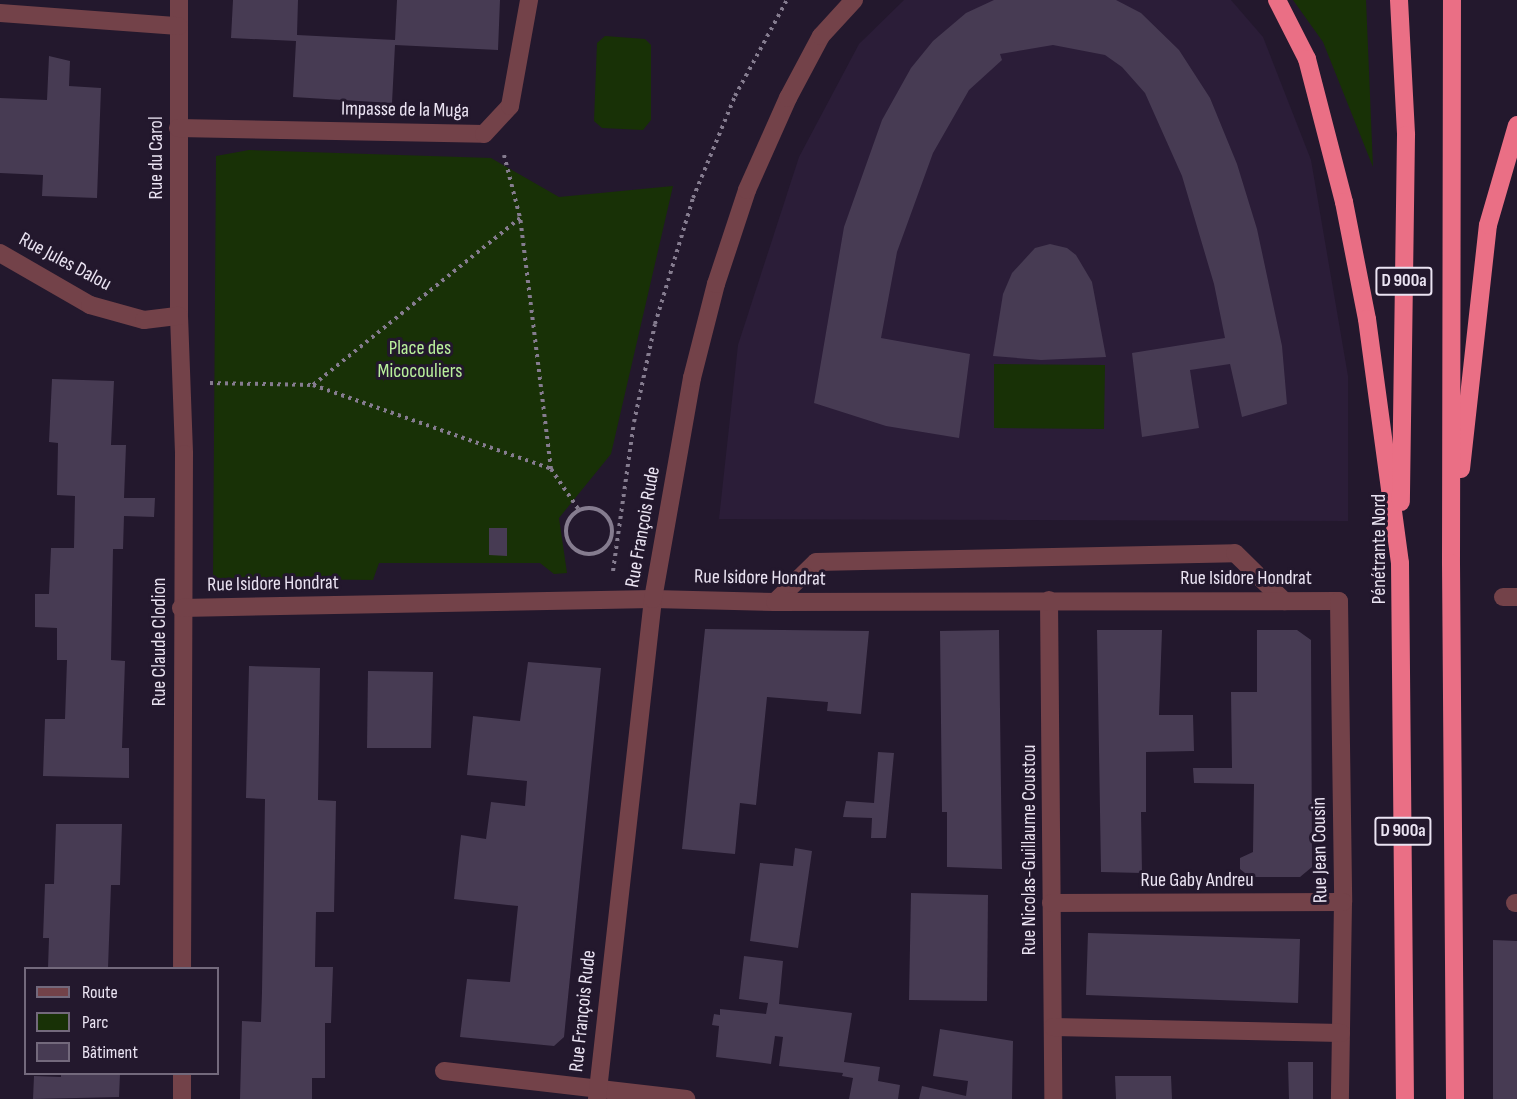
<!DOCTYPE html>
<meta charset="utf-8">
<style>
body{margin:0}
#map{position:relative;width:1517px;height:1099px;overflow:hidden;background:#23182d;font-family:"Sofia Sans Condensed",sans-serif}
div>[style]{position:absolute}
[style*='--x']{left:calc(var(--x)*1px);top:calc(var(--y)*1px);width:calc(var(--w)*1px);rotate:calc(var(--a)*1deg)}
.built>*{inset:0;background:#2b1d38}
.green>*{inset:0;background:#183106}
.building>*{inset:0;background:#473b53}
.path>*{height:4px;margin-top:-2px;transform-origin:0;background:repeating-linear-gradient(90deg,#857c8f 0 3px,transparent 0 7.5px)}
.path>.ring{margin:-2px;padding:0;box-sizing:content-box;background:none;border:4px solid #857c8f;border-radius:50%}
.minor>*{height:18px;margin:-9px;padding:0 9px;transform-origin:9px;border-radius:9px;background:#734249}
.highway>*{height:18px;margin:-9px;padding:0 9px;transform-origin:9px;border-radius:9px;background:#ea6f85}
.highway-bridge>*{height:18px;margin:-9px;padding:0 9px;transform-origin:9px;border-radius:9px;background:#ea6f85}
span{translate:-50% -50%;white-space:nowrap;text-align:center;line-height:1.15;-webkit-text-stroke:6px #23182d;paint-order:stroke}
.shield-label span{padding:2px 4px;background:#23182d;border:2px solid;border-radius:4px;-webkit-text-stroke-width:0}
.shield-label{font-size:18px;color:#eae3f2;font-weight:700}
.street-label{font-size:20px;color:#eae3f2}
.park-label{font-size:20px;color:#b9f09c}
.legend{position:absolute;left:24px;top:967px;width:195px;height:108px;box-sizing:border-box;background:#23182d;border:2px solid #73697c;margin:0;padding:8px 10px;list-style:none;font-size:18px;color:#eae3f2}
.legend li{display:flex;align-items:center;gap:12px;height:30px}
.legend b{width:30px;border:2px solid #73697c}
</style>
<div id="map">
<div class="built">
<i style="clip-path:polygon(904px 0,1231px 0,1263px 37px,1311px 160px,1348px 376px,1348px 521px,719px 519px,738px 345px,799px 157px,859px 44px)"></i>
</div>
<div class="green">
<i style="clip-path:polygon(1293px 0,1366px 0,1373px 167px,1323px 42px)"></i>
<i style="clip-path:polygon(605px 36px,645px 39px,651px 45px,651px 120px,643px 130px,602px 128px,594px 121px,597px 43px)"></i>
<i style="clip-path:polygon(249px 150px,491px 158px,559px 197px,673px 186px,611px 454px,559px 518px,567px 573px,554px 574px,540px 563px,379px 563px,373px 580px,213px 578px,216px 156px)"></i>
<i style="clip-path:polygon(994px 364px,1105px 365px,1104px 429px,994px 428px)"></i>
</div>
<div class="building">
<i style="clip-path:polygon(233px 0,298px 0,297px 35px,395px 40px,397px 0,500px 0,498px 50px,395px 45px,392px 103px,293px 97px,296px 41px,231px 38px)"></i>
<i style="clip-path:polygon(994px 0,1116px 0,1141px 13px,1179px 50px,1210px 98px,1237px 164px,1257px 229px,1282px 346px,1287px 404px,1242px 417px,1230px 364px,1190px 370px,1199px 428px,1142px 437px,1132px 353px,1225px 338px,1214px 284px,1182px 176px,1145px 93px,1122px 67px,1105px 55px,1053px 45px,1000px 54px,1002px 60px,969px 90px,933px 153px,897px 252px,881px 338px,970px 354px,959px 438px,886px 426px,814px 403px,844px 227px,882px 120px,911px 68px,933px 41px,966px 13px)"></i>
<i style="clip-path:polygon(49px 56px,70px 61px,69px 86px,101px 88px,97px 198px,42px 196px,43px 175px,0 173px,0 98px,47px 100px)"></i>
<i style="clip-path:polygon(1050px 244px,1067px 248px,1076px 255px,1092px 282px,1106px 357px,1041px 360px,993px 356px,1003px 294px,1012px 273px,1035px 248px)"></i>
<i style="clip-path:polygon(52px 379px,114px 381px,111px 445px,126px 445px,124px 498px,155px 498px,154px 517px,124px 516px,123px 549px,113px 549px,111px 660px,125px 661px,122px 748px,129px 748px,129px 778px,43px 776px,45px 719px,65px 719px,67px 660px,57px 660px,57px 628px,35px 627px,35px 594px,49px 594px,51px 548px,74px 548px,75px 496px,57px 495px,58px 443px,49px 442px)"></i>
<i style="clip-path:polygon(489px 528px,507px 528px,507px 556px,489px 555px)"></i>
<i style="clip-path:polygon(705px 629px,869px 631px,861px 714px,827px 711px,828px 702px,767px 697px,756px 805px,740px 803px,735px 854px,682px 849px)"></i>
<i style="clip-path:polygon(999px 630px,1002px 869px,947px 867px,947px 812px,942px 812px,940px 631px)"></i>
<i style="clip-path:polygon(1097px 630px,1162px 630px,1159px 715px,1193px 715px,1194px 751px,1146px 752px,1146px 812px,1141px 812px,1142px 873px,1101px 872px)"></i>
<i style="clip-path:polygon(1257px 630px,1297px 630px,1311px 640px,1312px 867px,1300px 877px,1250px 877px,1240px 869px,1240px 858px,1253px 852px,1254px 784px,1194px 783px,1193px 768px,1232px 768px,1231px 692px,1257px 692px)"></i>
<i style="clip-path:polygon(528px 662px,601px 668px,564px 1037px,554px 1046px,460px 1037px,467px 979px,510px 982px,518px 906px,454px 899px,461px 835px,486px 839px,491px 802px,525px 806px,527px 781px,467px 775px,473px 716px,520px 721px)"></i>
<i style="clip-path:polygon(249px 666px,320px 668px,318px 800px,336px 801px,335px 857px,334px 912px,316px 912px,315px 967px,333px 967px,331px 1023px,325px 1023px,325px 1078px,312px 1078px,312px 1099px,240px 1099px,242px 1021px,261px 1022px,262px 992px,265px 799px,246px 798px)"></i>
<i style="clip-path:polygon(368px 671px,433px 672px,431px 748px,367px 748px)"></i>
<i style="clip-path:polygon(878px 752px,894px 753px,886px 838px,871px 838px,872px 818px,843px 817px,846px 801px,874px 803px)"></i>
<i style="clip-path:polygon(56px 824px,122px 824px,120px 885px,111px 885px,108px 968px,48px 968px,49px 938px,43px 938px,45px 884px,54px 884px)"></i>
<i style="clip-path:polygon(795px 848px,812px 851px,798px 948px,750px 941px,760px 863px,793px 866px)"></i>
<i style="clip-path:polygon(911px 893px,988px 895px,987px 1001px,909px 1000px)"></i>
<i style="clip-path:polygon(1088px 933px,1300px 939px,1298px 1003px,1086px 995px)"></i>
<i style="clip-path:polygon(1493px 940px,1517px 941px,1517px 1099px,1493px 1099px)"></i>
<i style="clip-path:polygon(744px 956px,783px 961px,779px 1004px,852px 1013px,844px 1062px,880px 1067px,878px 1081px,900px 1085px,898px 1099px,849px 1099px,853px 1078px,842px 1076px,843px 1073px,779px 1066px,783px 1037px,775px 1036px,771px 1064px,716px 1057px,719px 1026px,712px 1025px,714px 1014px,720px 1015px,720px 1009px,766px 1014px,768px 1003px,739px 999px)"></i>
<i style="clip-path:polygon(940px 1029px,1013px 1041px,1012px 1099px,919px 1099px,922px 1086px,966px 1096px,968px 1081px,933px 1076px)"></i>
<i style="clip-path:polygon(1288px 1062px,1313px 1062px,1313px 1099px,1289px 1099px)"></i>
<i style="clip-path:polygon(61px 1074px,120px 1074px,119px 1097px,33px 1099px,34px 1076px,61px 1077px)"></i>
<i style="clip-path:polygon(1115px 1076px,1171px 1076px,1172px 1099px,1116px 1099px)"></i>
</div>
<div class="path">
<i style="--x:504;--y:155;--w:65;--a:75.7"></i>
<i style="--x:210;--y:383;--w:103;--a:1.1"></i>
<i style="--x:313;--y:385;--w:252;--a:19.4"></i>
<i style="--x:551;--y:469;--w:253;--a:-97"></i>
<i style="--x:520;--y:218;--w:266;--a:141.1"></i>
<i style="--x:551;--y:469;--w:50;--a:55.7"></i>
<i class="ring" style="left:566px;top:508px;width:42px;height:42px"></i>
<i style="--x:613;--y:571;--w:150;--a:-82"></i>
<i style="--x:634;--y:422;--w:100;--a:-77.9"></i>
<i style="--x:655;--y:324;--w:132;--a:-73.2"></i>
<i style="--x:693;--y:198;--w:110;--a:-67.6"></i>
<i style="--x:735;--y:96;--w:109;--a:-61.6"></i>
</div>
<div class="minor">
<i style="--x:179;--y:0;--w:316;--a:90"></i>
<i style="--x:179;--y:316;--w:138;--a:87.9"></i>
<i style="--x:184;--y:454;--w:514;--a:90.22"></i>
<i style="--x:0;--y:13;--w:179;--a:4.2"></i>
<i style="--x:178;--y:128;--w:306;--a:1.1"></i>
<i style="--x:484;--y:134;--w:38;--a:-47"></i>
<i style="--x:510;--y:106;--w:108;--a:-79.8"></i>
<i style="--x:0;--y:253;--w:104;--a:30"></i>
<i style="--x:90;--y:305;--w:56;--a:15.5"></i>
<i style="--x:144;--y:320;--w:35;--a:-7"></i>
<i style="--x:1503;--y:597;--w:14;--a:0"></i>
<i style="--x:1049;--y:600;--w:499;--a:89.5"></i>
<i style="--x:775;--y:602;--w:57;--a:-44.3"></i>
<i style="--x:816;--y:562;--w:419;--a:-1.2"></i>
<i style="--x:1235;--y:553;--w:69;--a:44.4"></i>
<i style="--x:181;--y:608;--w:472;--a:-1.1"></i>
<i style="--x:653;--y:599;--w:122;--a:1.4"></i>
<i style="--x:775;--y:602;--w:564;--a:-0.1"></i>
<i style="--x:1339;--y:601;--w:301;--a:89.2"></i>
<i style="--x:1343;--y:902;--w:197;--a:90.9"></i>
<i style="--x:1051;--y:903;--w:292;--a:-0.2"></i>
<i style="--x:1515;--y:903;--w:2;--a:0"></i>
<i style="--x:1053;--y:1027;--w:288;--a:1.2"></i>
<i style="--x:444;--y:1071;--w:244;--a:6.6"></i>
<i style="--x:182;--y:1074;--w:25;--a:90"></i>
<i style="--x:597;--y:1099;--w:503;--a:-83.61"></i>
<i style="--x:653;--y:599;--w:224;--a:-80"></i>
<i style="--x:692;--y:378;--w:97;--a:-75.7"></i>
<i style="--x:716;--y:284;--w:99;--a:-71.7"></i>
<i style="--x:747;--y:190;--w:101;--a:-66"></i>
<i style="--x:788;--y:98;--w:70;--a:-62"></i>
<i style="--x:821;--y:36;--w:49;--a:-47.5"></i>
</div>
<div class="highway">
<i style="--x:1277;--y:0;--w:66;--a:63"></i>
<i style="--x:1307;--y:59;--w:148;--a:75.5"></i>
<i style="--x:1344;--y:202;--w:119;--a:78.9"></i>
<i style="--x:1367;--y:319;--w:246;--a:82.3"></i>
<i style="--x:1399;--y:0;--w:135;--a:87"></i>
<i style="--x:1406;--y:135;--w:367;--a:90.8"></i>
<i style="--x:1461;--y:469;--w:245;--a:-83.7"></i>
<i style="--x:1488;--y:225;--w:104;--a:-73.8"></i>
<i style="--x:1451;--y:563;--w:563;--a:-89.9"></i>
</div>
<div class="highway-bridge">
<i style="--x:1400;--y:563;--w:536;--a:89.47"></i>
<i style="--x:1451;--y:563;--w:536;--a:89.57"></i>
</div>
<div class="shield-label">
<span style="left:1404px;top:281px">D 900a</span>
<span style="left:1403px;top:831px">D 900a</span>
</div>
<div class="street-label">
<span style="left:405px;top:110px;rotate:1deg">Impasse de la Muga</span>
<span style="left:156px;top:158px;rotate:-90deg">Rue du Carol</span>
<span style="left:65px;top:262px;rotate:28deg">Rue Jules Dalou</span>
<span style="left:643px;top:527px;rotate:-80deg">Rue François Rude</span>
<span style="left:1379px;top:549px;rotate:-90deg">Pénétrante Nord</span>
<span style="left:760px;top:578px;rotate:1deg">Rue Isidore Hondrat</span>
<span style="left:1246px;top:578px">Rue Isidore Hondrat</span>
<span style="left:273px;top:584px;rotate:-1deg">Rue Isidore Hondrat</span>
<span style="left:159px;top:642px;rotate:-90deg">Rue Claude Clodion</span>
<span style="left:1029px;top:850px;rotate:-90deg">Rue Nicolas-Guillaume Coustou</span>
<span style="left:1320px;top:850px;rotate:-91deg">Rue Jean Cousin</span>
<span style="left:1197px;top:880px">Rue Gaby Andreu</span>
<span style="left:583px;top:1011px;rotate:-84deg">Rue François Rude</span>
</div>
<div class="park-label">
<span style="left:420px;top:360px">Place des<br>Micocouliers</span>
</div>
<ul class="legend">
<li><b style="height:8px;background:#734249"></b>Route</li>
<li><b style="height:16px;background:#183106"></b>Parc</li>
<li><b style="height:16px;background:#473b53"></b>Bâtiment</li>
</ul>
</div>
